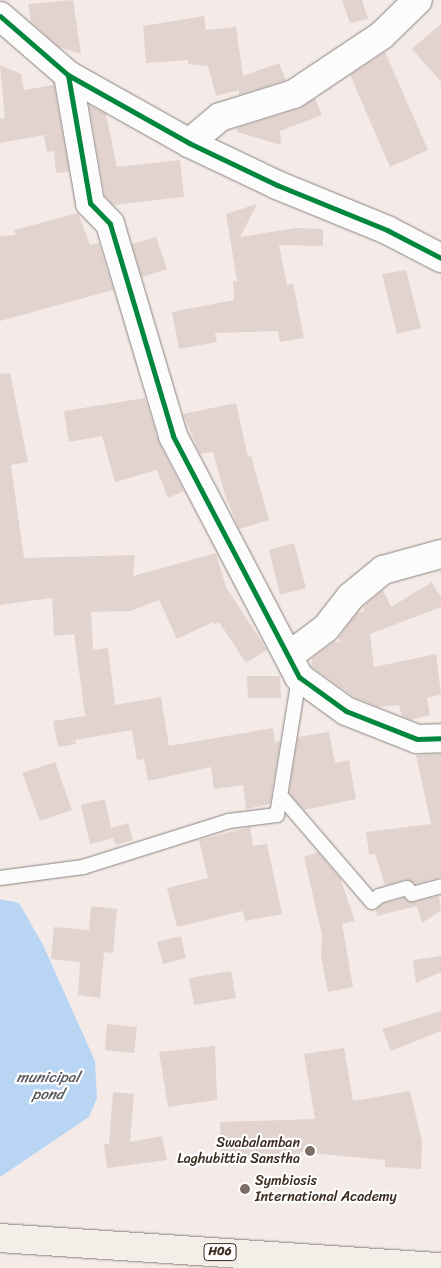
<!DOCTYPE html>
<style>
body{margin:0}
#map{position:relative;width:441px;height:1268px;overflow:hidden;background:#f4ebe8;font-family:Sriracha,sans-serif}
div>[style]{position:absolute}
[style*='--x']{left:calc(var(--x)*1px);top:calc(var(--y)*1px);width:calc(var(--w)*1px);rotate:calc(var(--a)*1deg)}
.water>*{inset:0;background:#b8d5f4}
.building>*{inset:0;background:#e2d3cf}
.roads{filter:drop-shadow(0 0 1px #89827e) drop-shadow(0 0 1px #89827e)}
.service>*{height:14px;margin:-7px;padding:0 7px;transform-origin:7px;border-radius:7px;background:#fdfcfc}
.minor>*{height:28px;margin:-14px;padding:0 14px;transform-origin:14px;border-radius:14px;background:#fdfcfc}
.trunk>*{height:28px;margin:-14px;padding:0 14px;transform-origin:14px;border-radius:14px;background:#f4eee8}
.cycleway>*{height:5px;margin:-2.5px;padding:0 2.5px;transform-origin:2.5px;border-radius:2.5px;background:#00873e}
.dots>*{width:14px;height:14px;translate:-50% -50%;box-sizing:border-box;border:2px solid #fff;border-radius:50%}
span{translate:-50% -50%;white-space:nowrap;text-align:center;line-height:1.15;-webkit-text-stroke:4.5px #fff;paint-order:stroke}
.shield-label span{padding:1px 4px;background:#fff;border:1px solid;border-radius:4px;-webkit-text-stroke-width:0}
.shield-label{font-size:12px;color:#3b2a1e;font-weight:700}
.poi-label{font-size:14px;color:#3b2a1e}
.right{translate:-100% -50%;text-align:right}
.left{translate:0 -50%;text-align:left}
.water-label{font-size:15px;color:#595a60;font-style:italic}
</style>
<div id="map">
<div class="water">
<i style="clip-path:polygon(0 899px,19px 903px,43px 945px,95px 1061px,97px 1098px,89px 1117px,0 1177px)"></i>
</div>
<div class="building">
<i style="clip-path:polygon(73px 0,81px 54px,59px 47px,31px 22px,28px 4px)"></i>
<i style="clip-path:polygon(342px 0,362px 0,368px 19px,350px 23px)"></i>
<i style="clip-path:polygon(204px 16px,206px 30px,236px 27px,243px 76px,279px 63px,286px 80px,239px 95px,239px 90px,216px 96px,208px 66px,188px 64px,188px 60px,146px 63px,143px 26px)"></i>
<i style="clip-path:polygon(441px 24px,441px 82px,412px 49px)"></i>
<i style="clip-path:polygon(385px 52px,428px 150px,390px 167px,350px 75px)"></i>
<i style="clip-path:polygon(0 65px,21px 74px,24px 90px,54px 85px,69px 172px,56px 173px,54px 151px,47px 152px,44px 135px,0 143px,0 119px,5px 118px)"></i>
<i style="clip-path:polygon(315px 98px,322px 115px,280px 131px,281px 145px,237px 132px,237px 128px,299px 109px)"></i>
<i style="clip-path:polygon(89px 105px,106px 114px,117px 167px,180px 160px,184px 197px,113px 205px,105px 196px)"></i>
<i style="clip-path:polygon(257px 204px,240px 237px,296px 228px,323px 229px,323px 246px,279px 245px,287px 285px,293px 283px,304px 338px,280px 342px,278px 331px,215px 333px,217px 342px,179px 349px,172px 312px,234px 300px,233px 281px,237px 281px,226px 214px)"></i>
<i style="clip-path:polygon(78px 213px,90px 245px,99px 243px,113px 290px,0 321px,0 236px,16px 235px,14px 230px)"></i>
<i style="clip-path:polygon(156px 237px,167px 269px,142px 277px,132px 244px)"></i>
<i style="clip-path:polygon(406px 270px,421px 328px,397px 334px,382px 274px)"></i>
<i style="clip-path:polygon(10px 373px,28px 462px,11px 465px,24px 558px,135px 555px,133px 576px,216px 553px,226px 587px,267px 650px,246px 663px,219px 622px,215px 625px,213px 622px,177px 639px,159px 600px,131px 611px,91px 612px,93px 650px,108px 648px,115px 705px,161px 697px,169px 746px,273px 728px,275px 742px,280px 741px,270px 804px,246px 809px,243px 785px,214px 789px,211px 767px,148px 781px,144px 759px,137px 760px,132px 730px,75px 740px,76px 744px,58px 747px,53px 721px,85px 716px,74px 634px,54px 636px,52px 598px,0 605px,0 374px)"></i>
<i style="clip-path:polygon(145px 398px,159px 443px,184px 491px,168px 498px,157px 470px,115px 482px,102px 436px,69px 442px,64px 411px)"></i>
<i style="clip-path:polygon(236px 403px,248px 457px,251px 456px,269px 520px,239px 529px,225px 495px,213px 452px,200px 454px,183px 414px)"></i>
<i style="clip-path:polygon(294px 543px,306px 588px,280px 595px,269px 550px)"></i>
<i style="clip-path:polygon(432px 582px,441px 598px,441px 607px,370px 634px,374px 667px,436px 654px,441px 694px,427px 698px,430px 715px,410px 720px,402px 716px,399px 705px,378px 707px,354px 697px,311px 666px,312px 658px,334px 642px,340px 642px,339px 637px,357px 613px,364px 611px,363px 607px,383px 590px,391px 607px)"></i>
<i style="clip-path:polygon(247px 676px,280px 676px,281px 698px,248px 698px)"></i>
<i style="clip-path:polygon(329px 732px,335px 763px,349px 760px,356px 799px,304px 810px,289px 793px,298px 737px)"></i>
<i style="clip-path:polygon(441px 754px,441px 877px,415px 884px,405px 880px,385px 885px,375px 854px,369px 854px,366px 832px,431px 824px,416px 755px)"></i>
<i style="clip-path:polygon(55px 762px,72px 810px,40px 821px,22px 773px)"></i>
<i style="clip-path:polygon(105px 799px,111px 828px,128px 823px,133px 840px,116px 845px,113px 838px,90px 844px,81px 805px)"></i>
<i style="clip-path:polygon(250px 827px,253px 846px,267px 844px,282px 914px,245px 921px,243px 911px,177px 927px,167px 888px,208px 878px,199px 840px)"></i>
<i style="clip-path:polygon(318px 852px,340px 878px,355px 921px,342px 924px,353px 987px,328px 992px,321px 956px,322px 935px,304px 857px)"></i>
<i style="clip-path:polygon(439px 896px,441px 910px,422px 923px,417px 906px,377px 916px,376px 909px,383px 904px,404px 898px,414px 902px)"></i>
<i style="clip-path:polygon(91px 906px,117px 909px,113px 953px,104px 952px,100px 998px,78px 995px,80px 962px,51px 959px,54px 927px,89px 930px)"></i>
<i style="clip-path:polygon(181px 936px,186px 958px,163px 964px,157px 942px)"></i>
<i style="clip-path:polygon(441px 956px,441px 972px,416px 983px,413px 960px)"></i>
<i style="clip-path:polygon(231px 971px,236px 998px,194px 1005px,189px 978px)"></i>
<i style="clip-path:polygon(441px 1011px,441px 1031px,391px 1051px,382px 1029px)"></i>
<i style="clip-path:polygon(107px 1024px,137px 1027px,134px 1053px,105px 1050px)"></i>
<i style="clip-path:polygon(215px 1046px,217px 1100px,168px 1107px,159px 1052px)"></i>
<i style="clip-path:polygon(344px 1048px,353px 1101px,410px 1091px,422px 1141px,421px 1169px,385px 1167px,385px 1160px,300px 1152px,301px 1159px,221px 1162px,220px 1122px,315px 1119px,304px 1054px)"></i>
<i style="clip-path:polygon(113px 1092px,134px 1094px,130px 1142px,162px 1136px,167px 1160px,107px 1168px,104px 1144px,109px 1144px)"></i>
</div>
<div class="roads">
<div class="service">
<i style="--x:280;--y:795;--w:141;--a:49.3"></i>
<i style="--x:372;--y:902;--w:9;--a:-41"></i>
<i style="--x:379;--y:896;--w:29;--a:-16"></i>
<i style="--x:407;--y:888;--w:8;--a:50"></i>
<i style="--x:412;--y:894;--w:30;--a:-15"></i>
<i style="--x:0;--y:878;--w:84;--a:-7.5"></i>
<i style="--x:83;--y:867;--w:153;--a:-17.5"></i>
<i style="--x:229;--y:821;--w:48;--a:-7.1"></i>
<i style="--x:277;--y:815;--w:140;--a:-80.9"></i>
</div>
<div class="minor">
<i style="--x:0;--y:16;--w:90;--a:40.9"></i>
<i style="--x:68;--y:75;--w:139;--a:29.3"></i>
<i style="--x:189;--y:143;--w:98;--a:25.5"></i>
<i style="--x:277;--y:185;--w:119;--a:22.2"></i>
<i style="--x:387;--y:230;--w:61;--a:27.4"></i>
<i style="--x:68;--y:75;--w:130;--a:80.2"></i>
<i style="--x:90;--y:203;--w:29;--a:46"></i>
<i style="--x:110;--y:224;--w:221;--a:73.4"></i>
<i style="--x:173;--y:436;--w:272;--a:62.4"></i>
<i style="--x:299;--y:677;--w:58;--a:35.9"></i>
<i style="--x:346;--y:711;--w:76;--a:21.5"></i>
<i style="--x:417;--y:739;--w:24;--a:-2"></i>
<i style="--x:189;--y:143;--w:40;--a:-40"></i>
<i style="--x:220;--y:117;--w:77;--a:-17.3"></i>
<i style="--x:294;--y:94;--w:106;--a:-33.8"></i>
<i style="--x:382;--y:35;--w:50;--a:-44.2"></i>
<i style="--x:290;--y:655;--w:45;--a:-36.9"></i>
<i style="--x:326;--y:628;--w:39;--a:-52"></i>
<i style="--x:350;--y:597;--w:43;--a:-39.3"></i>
<i style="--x:383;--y:570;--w:60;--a:-15.4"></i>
</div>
<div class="trunk">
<i style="--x:0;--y:1238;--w:442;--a:3.8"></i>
</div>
</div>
<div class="cycleway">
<i style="--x:0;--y:16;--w:90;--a:40.9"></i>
<i style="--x:68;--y:75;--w:139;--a:29.3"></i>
<i style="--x:189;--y:143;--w:98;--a:25.5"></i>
<i style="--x:277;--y:185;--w:119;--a:22.2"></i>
<i style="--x:387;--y:230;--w:61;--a:27.4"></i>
<i style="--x:68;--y:75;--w:130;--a:80.2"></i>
<i style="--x:90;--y:203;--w:29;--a:46"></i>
<i style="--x:110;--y:224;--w:221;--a:73.4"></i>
<i style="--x:173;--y:436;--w:272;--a:62.4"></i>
<i style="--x:299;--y:677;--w:58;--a:35.9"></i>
<i style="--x:346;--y:711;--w:76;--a:21.5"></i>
<i style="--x:417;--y:739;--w:24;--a:-2"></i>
</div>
<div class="dots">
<i style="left:310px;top:1151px;background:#7c6e65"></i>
<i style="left:245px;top:1189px;background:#7c6e65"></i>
</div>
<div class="shield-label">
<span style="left:220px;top:1252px">H06</span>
</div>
<div class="poi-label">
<span class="right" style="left:300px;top:1151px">Swabalamban<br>Laghubittia Sanstha</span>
<span class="left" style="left:255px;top:1189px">Symbiosis<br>International Academy</span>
</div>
<div class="water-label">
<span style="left:48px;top:1086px">municipal<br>pond</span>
</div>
</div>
